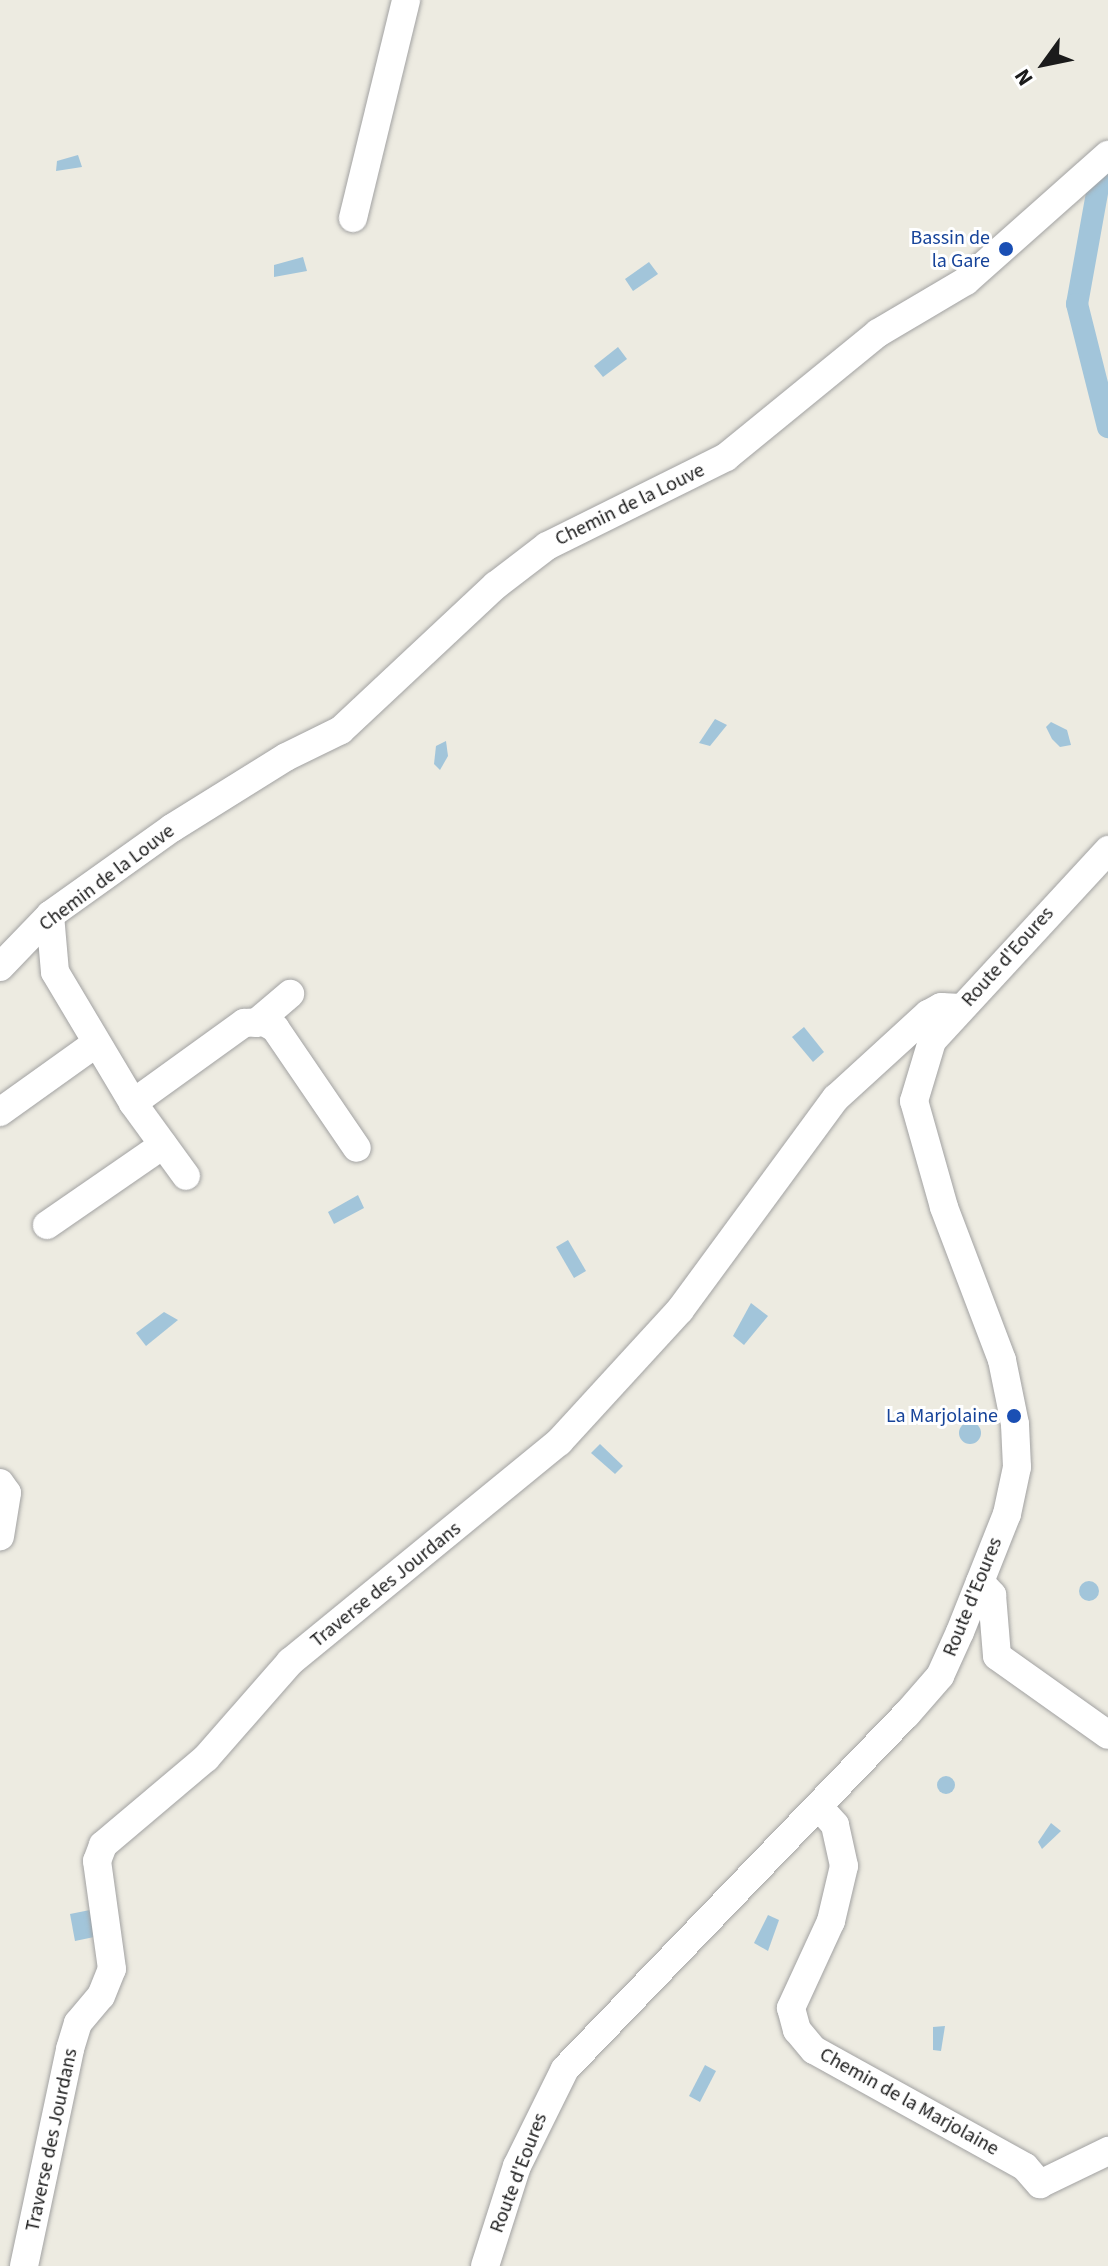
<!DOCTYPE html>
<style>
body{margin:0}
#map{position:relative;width:1108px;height:2266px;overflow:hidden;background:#edebe1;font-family:"Source Sans 3",sans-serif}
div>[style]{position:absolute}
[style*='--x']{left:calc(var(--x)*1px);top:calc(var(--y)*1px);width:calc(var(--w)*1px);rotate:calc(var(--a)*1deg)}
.water>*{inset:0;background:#a2c5da}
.round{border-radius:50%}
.canal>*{height:22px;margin:-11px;padding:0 11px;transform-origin:11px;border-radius:11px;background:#a2c5da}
.roads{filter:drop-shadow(0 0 2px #a2a2a2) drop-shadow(0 0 2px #a2a2a2)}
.minor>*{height:28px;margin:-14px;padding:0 14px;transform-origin:14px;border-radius:14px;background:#fff}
.dots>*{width:22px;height:22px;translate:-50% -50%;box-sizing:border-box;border:4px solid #fff;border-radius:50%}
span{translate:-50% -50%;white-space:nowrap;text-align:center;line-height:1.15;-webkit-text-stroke:6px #fff;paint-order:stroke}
.transit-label{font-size:20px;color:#164399}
.right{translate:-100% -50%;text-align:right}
.street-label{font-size:20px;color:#1b1b1b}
.north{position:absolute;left:1004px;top:24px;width:80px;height:80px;-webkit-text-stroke:6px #fff;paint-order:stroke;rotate:237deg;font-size:22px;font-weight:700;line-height:32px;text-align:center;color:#1b1b1b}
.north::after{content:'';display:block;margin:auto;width:28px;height:36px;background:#1b1b1b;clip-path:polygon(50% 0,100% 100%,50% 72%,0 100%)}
</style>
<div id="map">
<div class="water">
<i style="clip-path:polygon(78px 155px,82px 167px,56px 171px,57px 161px)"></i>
<i style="clip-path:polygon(303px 257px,307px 271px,274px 277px,274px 265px)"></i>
<i style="clip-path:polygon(649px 262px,658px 274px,633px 291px,625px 279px)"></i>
<i style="clip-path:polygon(618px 347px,627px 359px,603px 377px,594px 366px)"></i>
<i style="clip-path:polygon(715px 719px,727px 725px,710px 746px,699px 743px)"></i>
<i style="clip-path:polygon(1051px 722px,1067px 730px,1071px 745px,1060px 747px,1052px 739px,1046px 727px)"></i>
<i style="clip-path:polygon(446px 741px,448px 756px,440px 770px,434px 764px,436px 746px)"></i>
<i style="clip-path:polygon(804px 1027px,824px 1052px,813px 1062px,792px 1037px)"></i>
<i style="clip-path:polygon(358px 1195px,364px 1208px,334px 1224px,328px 1212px)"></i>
<i style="clip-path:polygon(568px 1240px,586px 1271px,574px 1278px,556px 1247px)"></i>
<i style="clip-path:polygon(751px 1303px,768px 1316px,744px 1345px,733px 1336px)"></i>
<i style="clip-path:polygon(164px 1312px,178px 1320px,146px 1346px,136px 1333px)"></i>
<i class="round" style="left:959px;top:1422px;width:22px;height:22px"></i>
<i style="clip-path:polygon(600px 1444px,623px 1466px,615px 1474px,591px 1453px)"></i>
<i class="round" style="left:1079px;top:1581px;width:20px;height:20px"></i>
<i class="round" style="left:937px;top:1776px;width:18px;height:18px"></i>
<i style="clip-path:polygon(1051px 1823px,1061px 1831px,1042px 1849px,1038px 1842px)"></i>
<i style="clip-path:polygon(90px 1910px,94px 1937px,75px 1941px,70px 1914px)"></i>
<i style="clip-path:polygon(768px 1915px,779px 1920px,768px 1951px,754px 1943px)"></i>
<i style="clip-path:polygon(945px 2026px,941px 2051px,933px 2050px,933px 2027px)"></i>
<i style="clip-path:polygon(705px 2065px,716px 2071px,700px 2102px,689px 2096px)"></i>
</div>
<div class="canal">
<i style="--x:1108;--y:172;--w:13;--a:132"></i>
<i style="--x:1099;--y:182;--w:124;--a:100.2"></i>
<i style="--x:1077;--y:304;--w:127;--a:75.9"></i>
</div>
<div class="roads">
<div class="minor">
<i style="--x:353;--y:218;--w:224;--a:-76.3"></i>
<i style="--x:50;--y:915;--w:57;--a:85"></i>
<i style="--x:55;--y:972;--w:152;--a:59.2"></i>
<i style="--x:133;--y:1103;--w:90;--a:54"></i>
<i style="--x:0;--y:967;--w:72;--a:-46.1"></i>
<i style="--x:50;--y:915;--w:150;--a:-35.5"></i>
<i style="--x:172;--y:828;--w:134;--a:-31.9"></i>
<i style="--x:286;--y:757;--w:61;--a:-26.1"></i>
<i style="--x:341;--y:730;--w:212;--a:-43.1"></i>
<i style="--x:496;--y:585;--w:64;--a:-37.4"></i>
<i style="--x:547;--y:546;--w:200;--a:-26.4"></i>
<i style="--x:726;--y:457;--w:196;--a:-39.2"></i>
<i style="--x:878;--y:333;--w:102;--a:-30.6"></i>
<i style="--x:966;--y:281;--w:190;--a:-41.6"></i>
<i style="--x:256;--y:1023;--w:45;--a:-40.5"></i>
<i style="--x:133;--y:1103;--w:137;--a:-35.8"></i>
<i style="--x:244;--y:1023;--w:20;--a:-3"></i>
<i style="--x:264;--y:1022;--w:13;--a:29"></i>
<i style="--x:275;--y:1028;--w:145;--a:55.7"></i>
<i style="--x:0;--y:1112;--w:117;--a:-35.6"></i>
<i style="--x:47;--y:1225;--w:141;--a:-34.6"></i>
<i style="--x:0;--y:1483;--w:12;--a:55"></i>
<i style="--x:7;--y:1493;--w:44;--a:99.2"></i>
<i style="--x:980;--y:1582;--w:18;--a:47"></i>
<i style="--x:992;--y:1595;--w:61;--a:85.3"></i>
<i style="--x:997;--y:1656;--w:136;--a:35.4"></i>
<i style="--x:819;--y:1807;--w:24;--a:48"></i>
<i style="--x:835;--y:1825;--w:42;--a:77.6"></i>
<i style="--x:844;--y:1866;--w:57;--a:103.3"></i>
<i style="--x:831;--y:1921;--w:96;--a:114.7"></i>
<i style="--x:791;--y:2008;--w:23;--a:75"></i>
<i style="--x:797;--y:2030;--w:26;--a:50"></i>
<i style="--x:814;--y:2050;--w:241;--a:29"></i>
<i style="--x:1025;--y:2167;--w:23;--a:49"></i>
<i style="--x:1040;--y:2184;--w:76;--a:-25.9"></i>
<i style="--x:24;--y:2266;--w:222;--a:-78"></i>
<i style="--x:70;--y:2049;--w:27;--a:-73"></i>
<i style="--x:78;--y:2023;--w:35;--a:-50"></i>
<i style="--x:101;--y:1996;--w:29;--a:-68"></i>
<i style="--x:112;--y:1969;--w:109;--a:-97.9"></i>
<i style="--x:97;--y:1861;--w:17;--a:-69"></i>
<i style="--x:103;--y:1845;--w:135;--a:-40.2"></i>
<i style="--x:206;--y:1758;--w:128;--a:-48.8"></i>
<i style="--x:290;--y:1662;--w:348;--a:-39.3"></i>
<i style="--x:559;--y:1442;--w:179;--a:-47.5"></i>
<i style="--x:680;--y:1310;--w:263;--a:-53.7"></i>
<i style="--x:836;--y:1098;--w:125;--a:-42.4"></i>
<i style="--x:928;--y:1014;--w:15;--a:-28"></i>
<i style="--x:941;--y:1007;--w:20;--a:3"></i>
<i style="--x:485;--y:2266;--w:105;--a:-72.3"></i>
<i style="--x:517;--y:2166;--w:108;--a:-63.7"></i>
<i style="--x:565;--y:2069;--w:492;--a:-46.1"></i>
<i style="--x:906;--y:1715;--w:52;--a:-48.9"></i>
<i style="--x:940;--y:1676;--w:48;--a:-65.6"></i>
<i style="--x:960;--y:1632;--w:127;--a:-68.3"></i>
<i style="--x:1007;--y:1514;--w:48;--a:-78"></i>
<i style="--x:1017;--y:1467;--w:43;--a:-92.7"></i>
<i style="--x:1015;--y:1424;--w:65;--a:-101.5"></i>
<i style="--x:1002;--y:1360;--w:164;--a:-110.8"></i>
<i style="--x:944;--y:1207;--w:110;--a:-105.8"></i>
<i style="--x:914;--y:1101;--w:63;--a:-73.3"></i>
<i style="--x:932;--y:1041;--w:260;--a:-47.3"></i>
</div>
</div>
<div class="dots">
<i style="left:1006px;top:249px;background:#1a4fb4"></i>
<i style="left:1014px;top:1416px;background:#1a4fb4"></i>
</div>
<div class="transit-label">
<span class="right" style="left:990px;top:250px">Bassin de<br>la Gare</span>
<span class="right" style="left:998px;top:1416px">La Marjolaine</span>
</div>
<div class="street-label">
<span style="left:630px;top:505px;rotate:-26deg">Chemin de la Louve</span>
<span style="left:107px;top:878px;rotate:-37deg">Chemin de la Louve</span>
<span style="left:1008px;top:957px;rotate:-48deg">Route d'Eoures</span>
<span style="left:386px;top:1585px;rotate:-39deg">Traverse des Jourdans</span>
<span style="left:973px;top:1597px;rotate:-68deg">Route d'Eoures</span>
<span style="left:909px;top:2102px;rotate:29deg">Chemin de la Marjolaine</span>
<span style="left:52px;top:2140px;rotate:-78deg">Traverse des Jourdans</span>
<span style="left:519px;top:2173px;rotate:-69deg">Route d'Eoures</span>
</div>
<div class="north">N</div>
</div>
